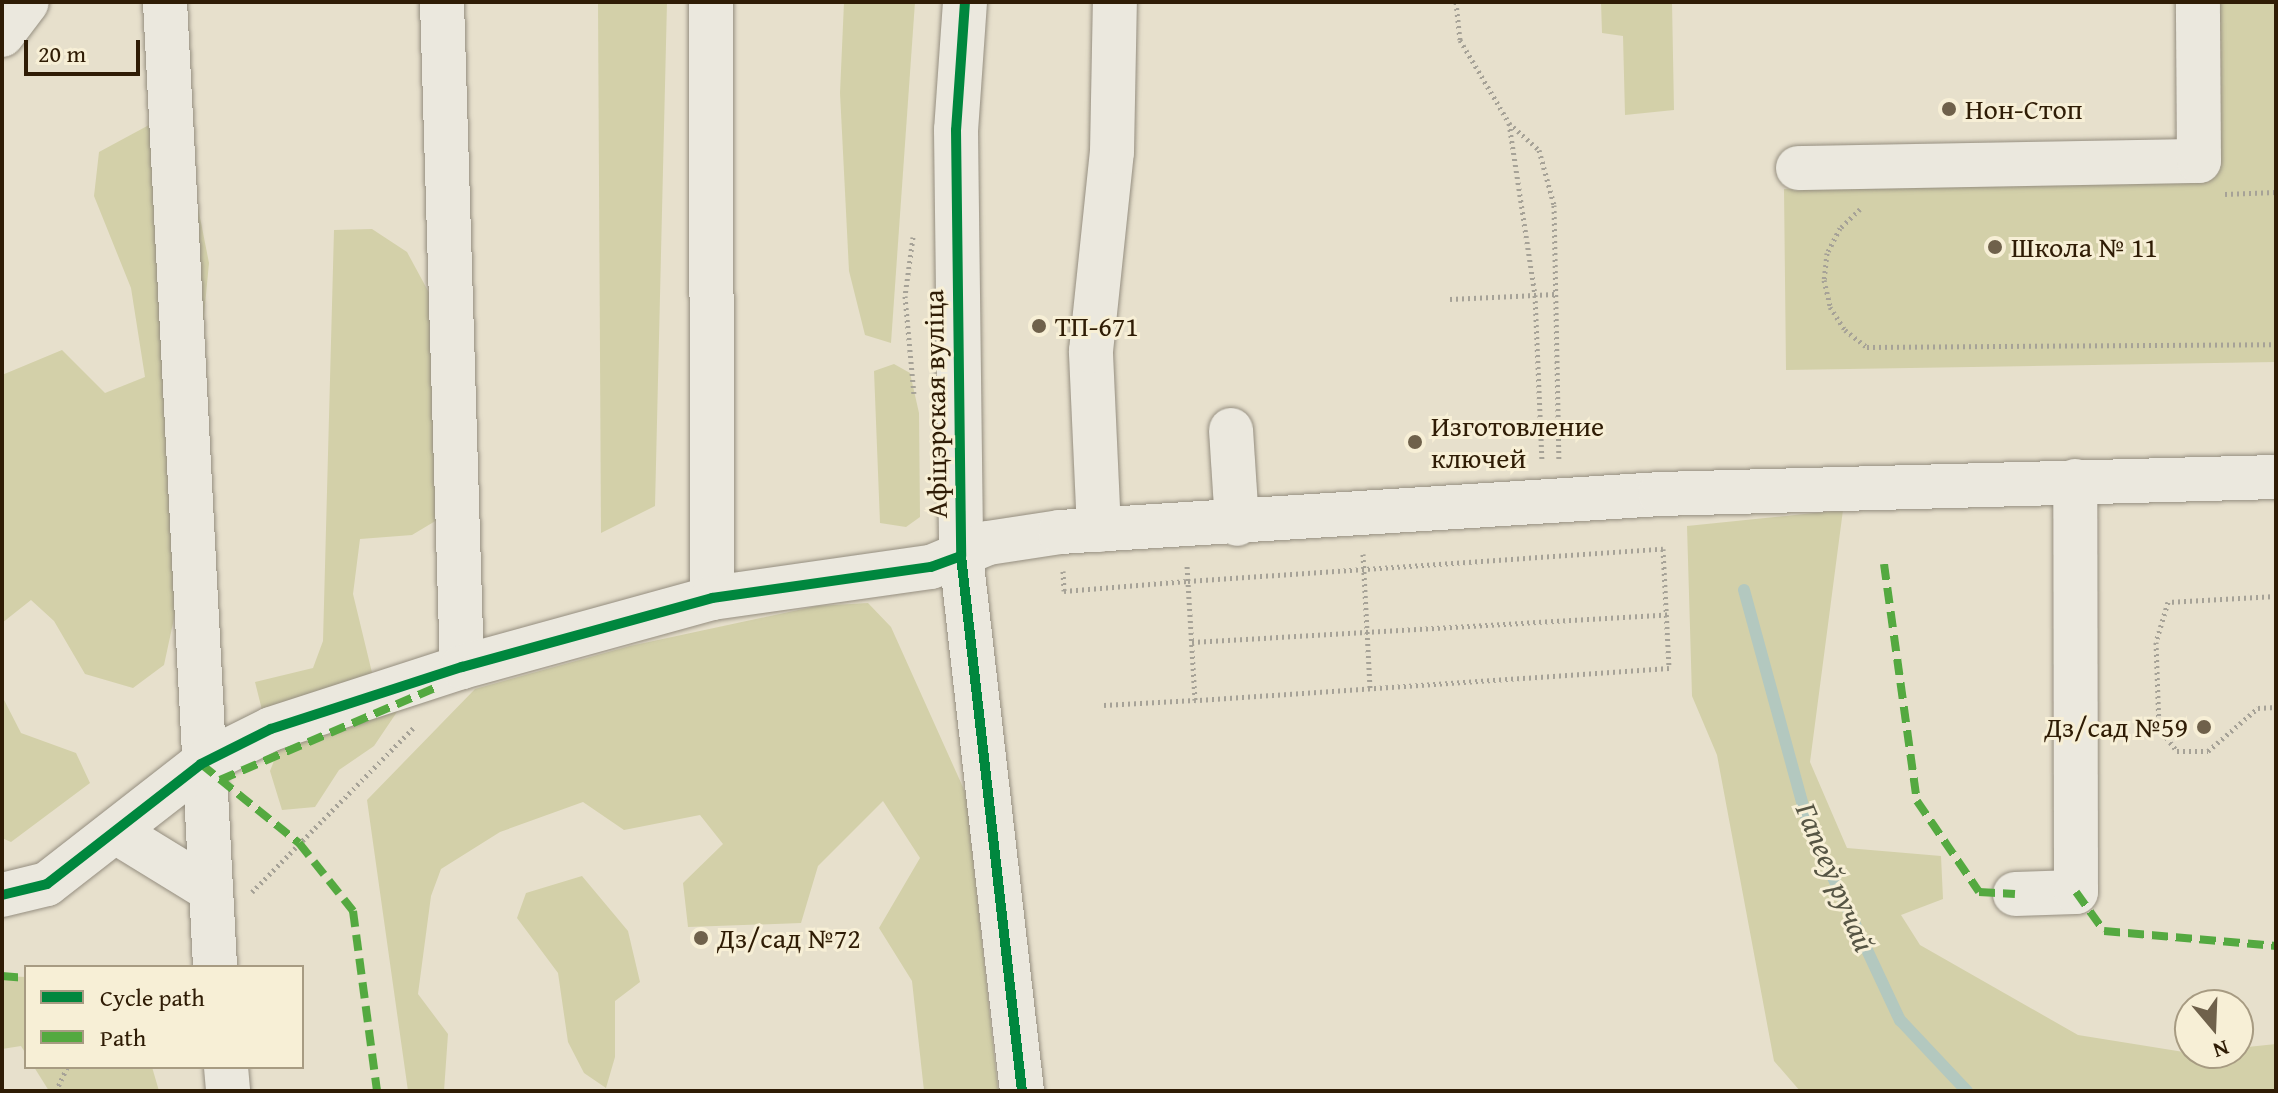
<!DOCTYPE html>
<meta charset="utf-8">
<style>
body{margin:0}
#map{position:relative;width:2278px;height:1093px;overflow:hidden;background:#e7e0cc;font-family:"Gentium Book Plus",serif}
div>[style]{position:absolute}
[style*='--x']{left:calc(var(--x)*1px);top:calc(var(--y)*1px);width:calc(var(--w)*1px);rotate:calc(var(--a)*1deg)}
.green>*{inset:0;background:#d3d0a9}
.stream>*{height:12px;margin:-6px;padding:0 6px;transform-origin:6px;border-radius:6px;background:#b3c8bf}
.path>*{height:5px;margin-top:-2.5px;transform-origin:0;background:repeating-linear-gradient(90deg,#a6a297 0 2px,transparent 0 6px)}
.roads{filter:drop-shadow(0 0 2px #958e80) drop-shadow(0 0 2px #958e80)}
.minor>*{height:44px;margin:-22px;padding:0 22px;transform-origin:22px;border-radius:22px;background:#ebe8de}
.quiet>*{height:8px;margin-top:-4px;transform-origin:0;background:repeating-linear-gradient(90deg,#54a940 0 16px,transparent 0 24px)}
.cycleway>*{height:10px;margin:-5px;padding:0 5px;transform-origin:5px;border-radius:5px;background:#00873e}
.dots>*{width:22px;height:22px;translate:-50% -50%;box-sizing:border-box;border:4px solid #f7efd6;border-radius:50%}
span{translate:-50% -50%;white-space:nowrap;text-align:center;line-height:1.15;-webkit-text-stroke:6px #f7efd6;paint-order:stroke}
.poi-label{font-size:28px;color:#2f1c05}
.left{translate:0 -50%;text-align:left}
.right{translate:-100% -50%;text-align:right}
.street-label{font-size:28px;color:#2f1c05}
.water-label{font-size:30px;color:#565544;font-style:italic}
.frame{position:absolute;inset:0;border:4px solid #2f1c05;pointer-events:none}
.legend{position:absolute;left:24px;top:965px;width:280px;height:104px;box-sizing:border-box;background:#f7efd6;border:2px solid #a79b82;margin:0;padding:10px 14px;list-style:none;font-size:24px;color:#2f1c05}
.legend li{display:flex;align-items:center;gap:16px;height:40px}
.legend b{width:40px;border:2px solid #a79b82}
.north{position:absolute;left:2174px;top:989px;width:80px;height:80px;box-sizing:border-box;background:#f7efd6;border:2px solid #a79b82;border-radius:50%;rotate:161deg;font-size:22px;font-weight:700;line-height:32px;text-align:center;color:#2f1c05}
.north::after{content:'';display:block;margin:auto;width:28px;height:36px;background:#6f614b;clip-path:polygon(50% 0,100% 100%,50% 72%,0 100%)}
.scale{position:absolute;left:24px;top:40px;width:116px;height:36px;box-sizing:border-box;border:4px solid #2f1c05;border-top:0;padding-left:10px;font-size:24px;line-height:28px;white-space:nowrap;color:#2f1c05;-webkit-text-stroke:6px #f7efd6;paint-order:stroke}
</style>
<div id="map">
<div class="green">
<i style="clip-path:polygon(598px 2px,667px 2px,655px 506px,601px 533px)"></i>
<i style="clip-path:polygon(844px 2px,915px 2px,891px 343px,865px 335px,849px 271px,840px 93px)"></i>
<i style="clip-path:polygon(1601px 2px,1672px 2px,1674px 110px,1625px 115px,1623px 36px,1602px 33px)"></i>
<i style="clip-path:polygon(2207px 2px,2276px 2px,2276px 362px,1786px 370px,1784px 189px,2209px 182px)"></i>
<i style="clip-path:polygon(149px 125px,191px 172px,209px 263px,176px 609px,164px 665px,133px 688px,85px 674px,54px 621px,31px 600px,2px 623px,2px 375px,62px 350px,105px 393px,145px 377px,131px 288px,94px 196px,99px 152px)"></i>
<i style="clip-path:polygon(372px 229px,407px 252px,440px 313px,442px 517px,412px 535px,360px 539px,353px 594px,374px 681px,263px 714px,255px 682px,313px 668px,323px 641px,334px 230px)"></i>
<i style="clip-path:polygon(894px 364px,910px 373px,919px 413px,920px 517px,906px 527px,880px 523px,874px 371px)"></i>
<i style="clip-path:polygon(1843px 510px,1810px 762px,1847px 848px,1941px 856px,1943px 899px,1901px 915px,1920px 945px,2078px 1035px,2190px 1053px,2238px 1053px,2238px 1048px,2276px 1044px,2276px 1091px,1800px 1091px,1774px 1061px,1717px 755px,1692px 696px,1687px 526px)"></i>
<i style="clip-path:polygon(868px 603px,891px 627px,966px 794px,998px 1091px,924px 1091px,912px 981px,879px 928px,920px 858px,883px 801px,818px 866px,801px 923px,688px 927px,683px 883px,723px 844px,700px 815px,624px 830px,583px 802px,500px 832px,441px 869px,431px 896px,418px 994px,448px 1034px,444px 1091px,408px 1091px,367px 800px,475px 689px,630px 646px,817px 606px)"></i>
<i style="clip-path:polygon(2px 696px,21px 733px,76px 753px,90px 783px,11px 842px,2px 838px)"></i>
<i style="clip-path:polygon(403px 703px,374px 746px,339px 770px,315px 807px,282px 810px,270px 771px,281px 743px)"></i>
<i style="clip-path:polygon(582px 876px,628px 931px,640px 982px,615px 1001px,615px 1057px,606px 1088px,584px 1073px,568px 1042px,558px 973px,517px 918px,526px 893px)"></i>
<i style="clip-path:polygon(2px 976px,26px 977px,26px 1054px,21px 1046px,2px 1049px)"></i>
<i style="clip-path:polygon(34px 1067px,152px 1067px,159px 1091px,49px 1091px)"></i>
</div>
<div class="stream">
<i style="--x:1744;--y:590;--w:243;--a:74.7"></i>
<i style="--x:1808;--y:824;--w:217;--a:64.9"></i>
<i style="--x:1900;--y:1020;--w:98;--a:46.7"></i>
</div>
<div class="path">
<i style="--x:1456;--y:2;--w:38;--a:84"></i>
<i style="--x:1460;--y:40;--w:96;--a:59.4"></i>
<i style="--x:1509;--y:123;--w:40;--a:42"></i>
<i style="--x:1539;--y:150;--w:57;--a:74.7"></i>
<i style="--x:1554;--y:205;--w:254;--a:88.9"></i>
<i style="--x:1509;--y:123;--w:174;--a:81.4"></i>
<i style="--x:1535;--y:295;--w:165;--a:87.6"></i>
<i style="--x:2225;--y:194;--w:51;--a:-2.2"></i>
<i style="--x:1860;--y:209;--w:28;--a:136"></i>
<i style="--x:1840;--y:228;--w:28;--a:117"></i>
<i style="--x:1827;--y:253;--w:27;--a:96"></i>
<i style="--x:1824;--y:280;--w:28;--a:77"></i>
<i style="--x:1830;--y:307;--w:27;--a:57"></i>
<i style="--x:1845;--y:330;--w:28;--a:38"></i>
<i style="--x:1867;--y:347;--w:409;--a:-0.4"></i>
<i style="--x:913;--y:237;--w:60;--a:97.7"></i>
<i style="--x:905;--y:296;--w:98;--a:84.8"></i>
<i style="--x:1450;--y:299;--w:105;--a:-2.7"></i>
<i style="--x:1363;--y:554;--w:134;--a:87"></i>
<i style="--x:1063;--y:571;--w:20;--a:87"></i>
<i style="--x:1064;--y:591;--w:124;--a:-4.6"></i>
<i style="--x:1188;--y:581;--w:476;--a:-3.9"></i>
<i style="--x:1663;--y:549;--w:119;--a:87.1"></i>
<i style="--x:1669;--y:668;--w:475;--a:176.1"></i>
<i style="--x:1195;--y:700;--w:136;--a:-93.4"></i>
<i style="--x:2276;--y:596;--w:108;--a:176.8"></i>
<i style="--x:2168;--y:602;--w:42;--a:106.7"></i>
<i style="--x:2156;--y:642;--w:86;--a:88"></i>
<i style="--x:2159;--y:728;--w:29;--a:52"></i>
<i style="--x:2177;--y:751;--w:31;--a:0"></i>
<i style="--x:2208;--y:751;--w:66;--a:-40.7"></i>
<i style="--x:2258;--y:708;--w:18;--a:-3"></i>
<i style="--x:1192;--y:642;--w:476;--a:-3.3"></i>
<i style="--x:1104;--y:705;--w:91;--a:-3.1"></i>
<i style="--x:252;--y:892;--w:230;--a:-45.5"></i>
<i style="--x:56;--y:1091;--w:26;--a:-65"></i>
</div>
<div class="roads">
<div class="minor">
<i style="--x:165;--y:2;--w:966;--a:87.03"></i>
<i style="--x:442;--y:2;--w:665;--a:88.28"></i>
<i style="--x:711;--y:2;--w:596;--a:89.9"></i>
<i style="--x:965;--y:2;--w:128;--a:94"></i>
<i style="--x:956;--y:130;--w:426;--a:89.3"></i>
<i style="--x:961;--y:556;--w:538;--a:83.5"></i>
<i style="--x:2;--y:35;--w:41;--a:-52.9"></i>
<i style="--x:1798;--y:168;--w:401;--a:-1"></i>
<i style="--x:2199;--y:161;--w:159;--a:-90.4"></i>
<i style="--x:1231;--y:430;--w:94;--a:86.3"></i>
<i style="--x:1099;--y:530;--w:179;--a:-92.6"></i>
<i style="--x:1091;--y:351;--w:200;--a:-84"></i>
<i style="--x:1112;--y:152;--w:150;--a:-88.9"></i>
<i style="--x:116;--y:832;--w:109;--a:31.5"></i>
<i style="--x:2015;--y:894;--w:61;--a:-1.9"></i>
<i style="--x:2076;--y:892;--w:411;--a:-90.1"></i>
<i style="--x:2;--y:895;--w:46;--a:-13.7"></i>
<i style="--x:47;--y:884;--w:195;--a:-37.9"></i>
<i style="--x:201;--y:764;--w:78;--a:-26.6"></i>
<i style="--x:271;--y:729;--w:201;--a:-18"></i>
<i style="--x:462;--y:667;--w:259;--a:-15.4"></i>
<i style="--x:712;--y:598;--w:221;--a:-8.1"></i>
<i style="--x:931;--y:567;--w:62;--a:-22.8"></i>
<i style="--x:988;--y:543;--w:73;--a:-8.7"></i>
<i style="--x:1060;--y:532;--w:601;--a:-3.62"></i>
<i style="--x:1660;--y:494;--w:616;--a:-1.58"></i>
<i style="--x:226;--y:1067;--w:24;--a:85"></i>
</div>
</div>
<div class="quiet">
<i style="--x:1884;--y:564;--w:239;--a:82.1"></i>
<i style="--x:1917;--y:801;--w:110;--a:55.7"></i>
<i style="--x:1979;--y:892;--w:36;--a:3"></i>
<i style="--x:201;--y:764;--w:126;--a:38.9"></i>
<i style="--x:299;--y:843;--w:87;--a:51.5"></i>
<i style="--x:353;--y:911;--w:182;--a:82.4"></i>
<i style="--x:220;--y:780;--w:238;--a:-23.2"></i>
<i style="--x:2076;--y:892;--w:48;--a:54.3"></i>
<i style="--x:2104;--y:931;--w:173;--a:5"></i>
<i style="--x:2;--y:976;--w:24;--a:5"></i>
</div>
<div class="cycleway">
<i style="--x:965;--y:2;--w:128;--a:94"></i>
<i style="--x:956;--y:130;--w:426;--a:89.3"></i>
<i style="--x:961;--y:556;--w:538;--a:83.5"></i>
<i style="--x:2;--y:895;--w:46;--a:-13.7"></i>
<i style="--x:47;--y:884;--w:195;--a:-37.9"></i>
<i style="--x:201;--y:764;--w:78;--a:-26.6"></i>
<i style="--x:271;--y:729;--w:201;--a:-18"></i>
<i style="--x:462;--y:667;--w:259;--a:-15.4"></i>
<i style="--x:712;--y:598;--w:221;--a:-8.1"></i>
<i style="--x:931;--y:567;--w:32;--a:-20"></i>
</div>
<div class="dots">
<i style="left:1949px;top:109px;background:#6f614b"></i>
<i style="left:1995px;top:247px;background:#6f614b"></i>
<i style="left:1039px;top:326px;background:#6f614b"></i>
<i style="left:1415px;top:442px;background:#6f614b"></i>
<i style="left:2204px;top:727px;background:#6f614b"></i>
<i style="left:701px;top:938px;background:#6f614b"></i>
</div>
<div class="poi-label">
<span class="left" style="left:1965px;top:109px">Нон-Стоп</span>
<span class="left" style="left:2011px;top:247px">Школа № 11</span>
<span class="left" style="left:1055px;top:326px">ТП-671</span>
<span class="left" style="left:1431px;top:442px">Изготовление<br>ключей</span>
<span class="right" style="left:2188px;top:727px">Дз/сад №59</span>
<span class="left" style="left:717px;top:938px">Дз/сад №72</span>
</div>
<div class="street-label">
<span style="left:935px;top:404px;rotate:-91deg">Афіцэрская вуліца</span>
</div>
<div class="water-label">
<span style="left:1836px;top:877px;rotate:67deg">Гапееў ручай</span>
</div>
<div class="frame"></div>
<ul class="legend">
<li><b style="height:10px;background:#00873e"></b>Cycle path</li>
<li><b style="height:10px;background:#54a940"></b>Path</li>
</ul>
<div class="north">N</div>
<div class="scale">20 m</div>
</div>
